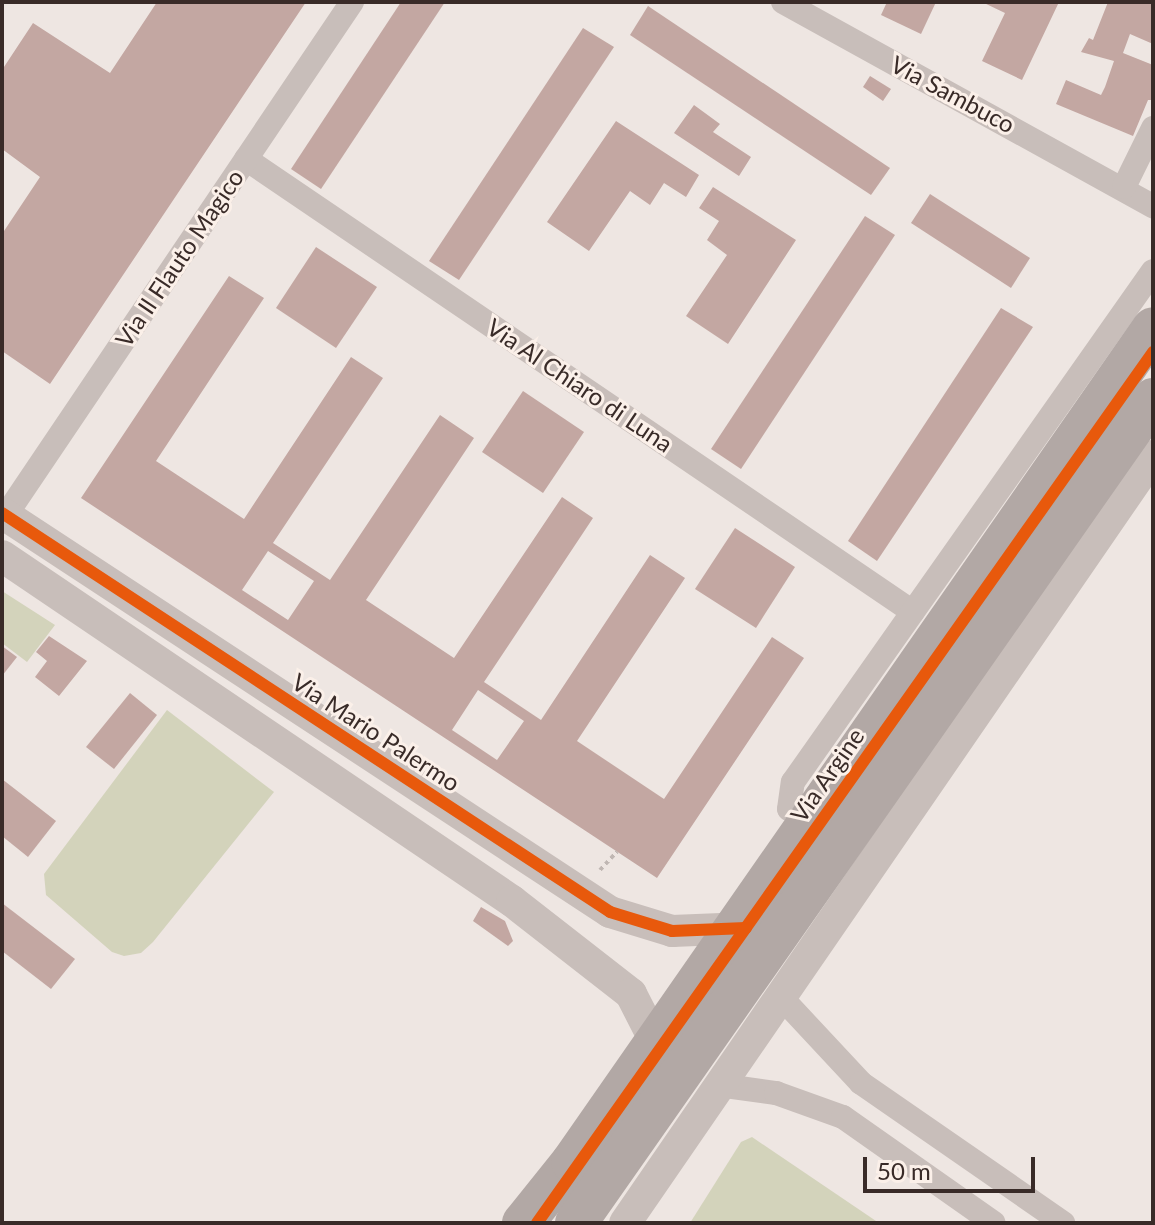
<!DOCTYPE html>
<style>
body{margin:0}
#map{position:relative;width:1155px;height:1225px;overflow:hidden;background:#eee6e2;font-family:Lato,sans-serif}
div>[style]{position:absolute}
[style*='--x']{left:calc(var(--x)*1px);top:calc(var(--y)*1px);width:calc(var(--w)*1px);rotate:calc(var(--a)*1deg)}
.green>*{inset:0;background:#d3d3bb}
.building>*{inset:0;background:#c3a7a2}
.path>*{height:4px;margin-top:-2px;transform-origin:0;background:repeating-linear-gradient(90deg,#c0b7b3 0 4px,transparent 0 8px)}
.minor>*{height:24px;margin:-12px;padding:0 12px;transform-origin:12px;border-radius:12px;background:#c8beba}
.tertiary>*{height:32px;margin:-16px;padding:0 16px;transform-origin:16px;border-radius:16px;background:#c8beba}
.trunk-bridge>*{height:42px;margin:-21px;padding:0 21px;transform-origin:21px;border-radius:21px;background:#b2a8a5}
.cycleway>*{height:12px;margin:-6px;padding:0 6px;transform-origin:6px;border-radius:6px;background:#e8590c}
span{translate:-50% -50%;white-space:nowrap;text-align:center;line-height:1.15;-webkit-text-stroke:6px #fbf0e9;paint-order:stroke}
.street-label{font-size:24px;color:#392b28}
.frame{position:absolute;inset:0;border:4px solid #392b28;pointer-events:none}
.scale{position:absolute;left:863px;top:1157px;width:172px;height:36px;box-sizing:border-box;border:4px solid #392b28;border-top:0;padding-left:10px;font-size:24px;line-height:28px;white-space:nowrap;color:#392b28;-webkit-text-stroke:6px #fbf0e9;paint-order:stroke}
</style>
<div id="map">
<div class="green">
<i style="clip-path:polygon(2px 591px,55px 625px,27px 662px,2px 643px)"></i>
<i style="clip-path:polygon(167px 710px,274px 792px,153px 942px,141px 953px,124px 956px,112px 952px,46px 895px,44px 874px)"></i>
<i style="clip-path:polygon(752px 1137px,879px 1223px,690px 1223px,741px 1142px)"></i>
</div>
<div class="building">
<i style="clip-path:polygon(157px 2px,306px 2px,50px 384px,2px 351px,2px 234px,40px 177px,2px 149px,2px 70px,33px 23px,110px 73px)"></i>
<i style="clip-path:polygon(401px 2px,445px 2px,321px 189px,291px 169px)"></i>
<i style="clip-path:polygon(887px 2px,936px 2px,921px 34px,881px 15px)"></i>
<i style="clip-path:polygon(982px 2px,1059px 2px,1022px 80px,982px 61px,1005px 13px)"></i>
<i style="clip-path:polygon(1108px 2px,1153px 2px,1153px 44px,1130px 34px,1123px 53px,1153px 65px,1153px 100px,1148px 100px,1133px 136px,1056px 104px,1066px 80px,1101px 95px,1105px 87px,1114px 61px,1081px 52px,1089px 38px,1093px 40px)"></i>
<i style="clip-path:polygon(648px 6px,890px 168px,871px 195px,630px 35px)"></i>
<i style="clip-path:polygon(583px 28px,614px 47px,459px 280px,429px 261px)"></i>
<i style="clip-path:polygon(870px 76px,891px 89px,883px 101px,863px 87px)"></i>
<i style="clip-path:polygon(694px 105px,720px 124px,713px 132px,751px 157px,739px 176px,674px 133px)"></i>
<i style="clip-path:polygon(616px 121px,699px 175px,686px 197px,664px 183px,650px 205px,630px 191px,589px 251px,547px 222px)"></i>
<i style="clip-path:polygon(713px 187px,796px 240px,728px 344px,686px 316px,727px 255px,707px 240px,719px 221px,699px 208px)"></i>
<i style="clip-path:polygon(930px 194px,1030px 258px,1011px 288px,911px 223px)"></i>
<i style="clip-path:polygon(865px 216px,895px 235px,741px 469px,711px 449px)"></i>
<i style="clip-path:polygon(316px 247px,377px 287px,336px 348px,276px 308px)"></i>
<i style="clip-path:polygon(evenodd,229px 276px,264px 298px,156px 461px,244px 519px,351px 357px,383px 378px,273px 543px,330px 580px,440px 415px,474px 438px,366px 600px,454px 658px,562px 497px,593px 518px,484px 682px,541px 720px,650px 555px,685px 578px,577px 741px,664px 799px,772px 637px,804px 658px,657px 878px,81px 498px,229px 276px,268px 551px,314px 581px,288px 620px,242px 590px,268px 551px,229px 276px,478px 690px,524px 721px,497px 760px,452px 730px,478px 690px)"></i>
<i style="clip-path:polygon(1001px 308px,1033px 327px,877px 561px,848px 541px)"></i>
<i style="clip-path:polygon(523px 391px,584px 432px,543px 493px,482px 452px)"></i>
<i style="clip-path:polygon(735px 528px,795px 567px,756px 628px,695px 589px)"></i>
<i style="clip-path:polygon(49px 636px,87px 661px,59px 696px,35px 677px,47px 661px,36px 652px)"></i>
<i style="clip-path:polygon(2px 646px,17px 657px,2px 676px)"></i>
<i style="clip-path:polygon(130px 693px,157px 715px,114px 769px,86px 747px)"></i>
<i style="clip-path:polygon(2px 779px,56px 821px,28px 857px,2px 836px)"></i>
<i style="clip-path:polygon(2px 903px,75px 959px,51px 989px,2px 951px)"></i>
<i style="clip-path:polygon(481px 907px,505px 921px,513px 941px,508px 946px,473px 921px)"></i>
</div>
<div class="path">
<i style="--x:600;--y:870;--w:25;--a:-47"></i>
</div>
<div class="minor">
<i style="--x:783;--y:2;--w:423;--a:28.9"></i>
<i style="--x:246;--y:159;--w:806;--a:34.18"></i>
<i style="--x:1124;--y:187;--w:66;--a:-63.8"></i>
<i style="--x:6;--y:515;--w:619;--a:-56"></i>
<i style="--x:817;--y:827;--w:33;--a:-147"></i>
<i style="--x:789;--y:809;--w:27;--a:-82"></i>
<i style="--x:793;--y:782;--w:625;--a:-54.84"></i>
<i style="--x:779;--y:995;--w:120;--a:47"></i>
<i style="--x:861;--y:1083;--w:246;--a:34.7"></i>
<i style="--x:718;--y:1085;--w:59;--a:7.9"></i>
<i style="--x:776;--y:1093;--w:71;--a:19.7"></i>
<i style="--x:843;--y:1117;--w:184;--a:35.1"></i>
</div>
<div class="tertiary">
<i style="--x:2;--y:513;--w:727;--a:33.27"></i>
<i style="--x:610;--y:912;--w:65;--a:17"></i>
<i style="--x:672;--y:931;--w:74;--a:-2.3"></i>
<i style="--x:2;--y:556;--w:616;--a:34.08"></i>
<i style="--x:512;--y:901;--w:151;--a:38"></i>
<i style="--x:631;--y:994;--w:64;--a:63"></i>
<i style="--x:625;--y:1223;--w:931;--a:-55.46"></i>
</div>
<div class="trunk-bridge">
<i style="--x:523;--y:1223;--w:78;--a:-51.2"></i>
<i style="--x:572;--y:1162;--w:1016;--a:-55.14"></i>
<i style="--x:576;--y:1223;--w:1006;--a:-55"></i>
</div>
<div class="cycleway">
<i style="--x:2;--y:513;--w:727;--a:33.27"></i>
<i style="--x:610;--y:912;--w:65;--a:17"></i>
<i style="--x:672;--y:931;--w:74;--a:-2.3"></i>
<i style="--x:537;--y:1223;--w:1067;--a:-54.73"></i>
</div>
<div class="street-label">
<span style="left:953px;top:94px;rotate:28deg">Via Sambuco</span>
<span style="left:179px;top:258px;rotate:-56deg">Via Il Flauto Magico</span>
<span style="left:580px;top:385px;rotate:34deg">Via Al Chiaro di Luna</span>
<span style="left:376px;top:732px;rotate:33deg">Via Mario Palermo</span>
<span style="left:827px;top:775px;rotate:-55deg">Via Argine</span>
</div>
<div class="frame"></div>
<div class="scale">50 m</div>
</div>
